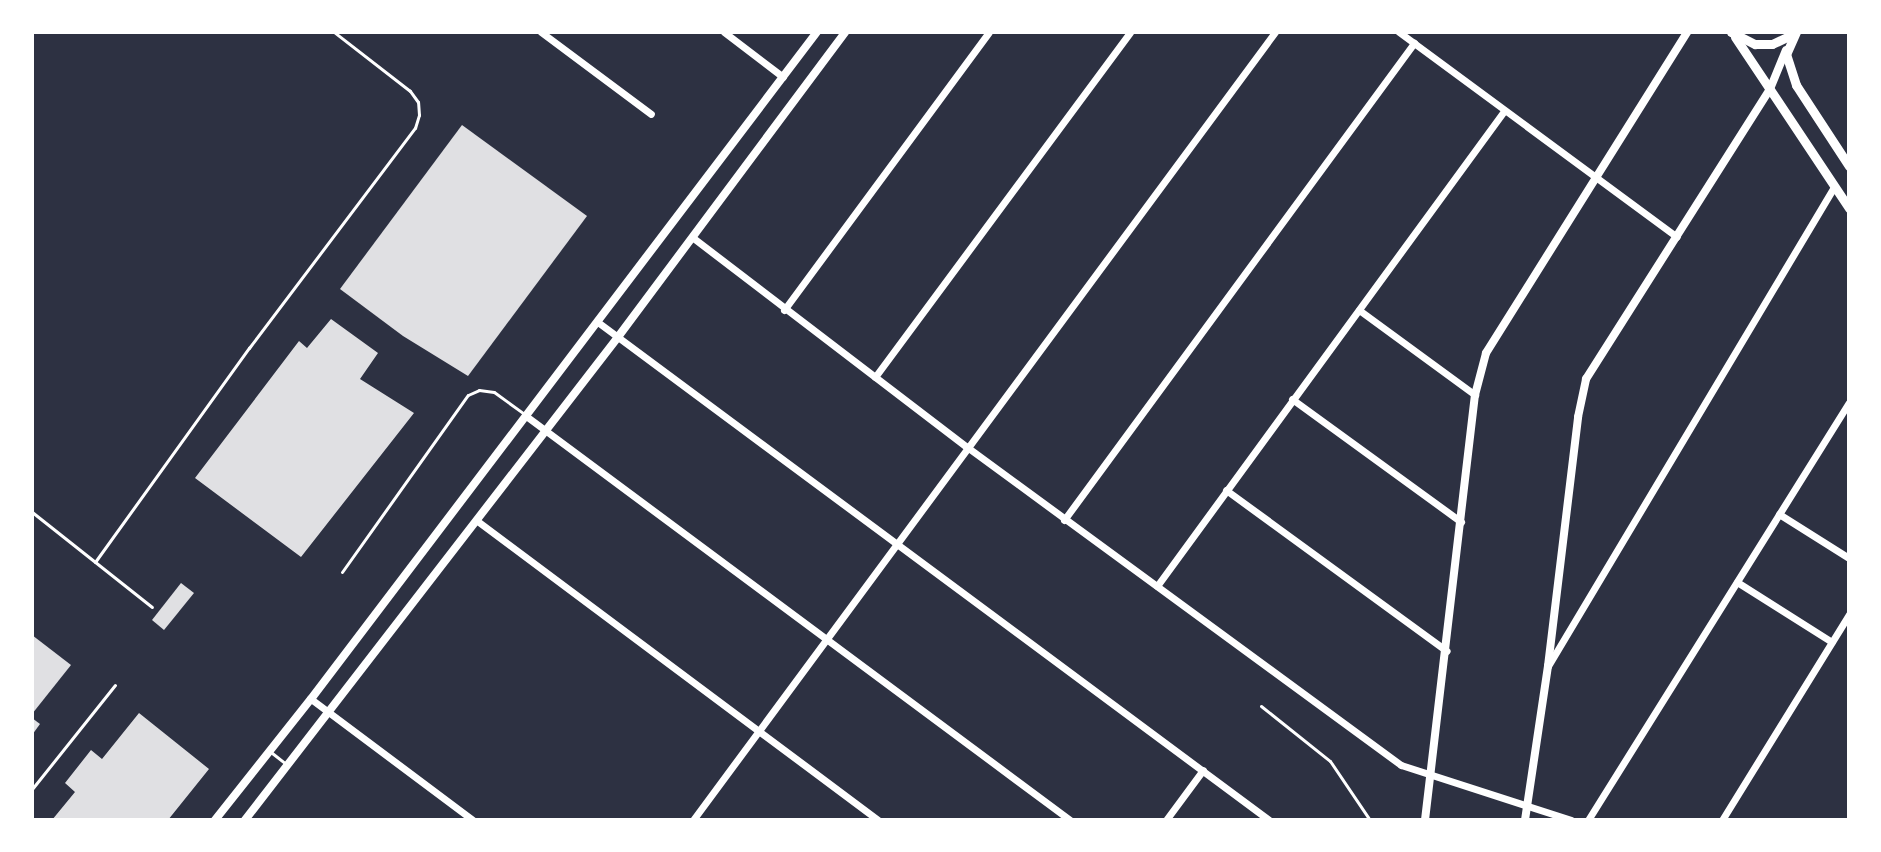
<!DOCTYPE html>
<style>
body{margin:0}
#map{position:relative;width:1881px;height:852px;overflow:hidden;background:#2d3142;font-family:Commissioner,sans-serif}
div>[style]{position:absolute}
[style*='--x']{left:calc(var(--x)*1px);top:calc(var(--y)*1px);width:calc(var(--w)*1px);rotate:calc(var(--a)*1deg)}
.building>*{inset:0;background:#e0e0e3}
.service>*{height:3px;margin:-1.5px;padding:0 1.5px;transform-origin:1.5px;border-radius:1.5px;background:#fff}
.minor>*{height:7px;margin:-3.5px;padding:0 3.5px;transform-origin:3.5px;border-radius:3.5px;background:#fff}
.tertiary>*{height:8px;margin:-4px;padding:0 4px;transform-origin:4px;border-radius:4px;background:#fff}
.secondary>*{height:9px;margin:-4.5px;padding:0 4.5px;transform-origin:4.5px;border-radius:4.5px;background:#fff}
span{translate:-50% -50%;white-space:nowrap;text-align:center;line-height:1.15;-webkit-text-stroke:8px #fff;paint-order:stroke}
.frame{position:absolute;inset:0;border:34px solid #fff;pointer-events:none}
</style>
<div id="map">
<div class="building">
<i style="clip-path:polygon(462px 125px,587px 216px,468px 376px,403px 336px,340px 289px)"></i>
<i style="clip-path:polygon(331px 319px,378px 353px,360px 379px,414px 413px,301px 557px,195px 478px,299px 341px,307px 348px)"></i>
<i style="clip-path:polygon(181px 583px,194px 593px,164px 630px,152px 620px)"></i>
<i style="clip-path:polygon(32px 635px,71px 665px,32px 714px)"></i>
<i style="clip-path:polygon(139px 713px,209px 769px,168px 820px,52px 820px,75px 792px,65px 783px,91px 750px,102px 759px)"></i>
<i style="clip-path:polygon(32px 718px,40px 724px,32px 735px)"></i>
</div>
<div class="service">
<i style="--x:32;--y:512;--w:153;--a:38.4"></i>
<i style="--x:95;--y:562;--w:264;--a:-54.3"></i>
<i style="--x:249;--y:348;--w:276;--a:-53"></i>
<i style="--x:415;--y:128;--w:14;--a:-73"></i>
<i style="--x:419;--y:115;--w:13;--a:-94"></i>
<i style="--x:418;--y:102;--w:14;--a:-126"></i>
<i style="--x:410;--y:91;--w:96;--a:-142.2"></i>
<i style="--x:342;--y:572;--w:217;--a:-54.6"></i>
<i style="--x:468;--y:395;--w:12;--a:-24"></i>
<i style="--x:479;--y:390;--w:15;--a:8"></i>
<i style="--x:494;--y:392;--w:36;--a:36"></i>
<i style="--x:1261;--y:706;--w:88;--a:38.6"></i>
<i style="--x:1330;--y:761;--w:71;--a:55.9"></i>
<i style="--x:272;--y:753;--w:16;--a:38"></i>
<i style="--x:32;--y:789;--w:133;--a:-51.4"></i>
</div>
<div class="minor">
<i style="--x:541;--y:32;--w:137;--a:36.7"></i>
<i style="--x:724;--y:32;--w:74;--a:37.3"></i>
<i style="--x:1399;--y:32;--w:345;--a:36.4"></i>
<i style="--x:692;--y:237;--w:346;--a:37.4"></i>
<i style="--x:967;--y:447;--w:538;--a:36.23"></i>
<i style="--x:1401;--y:765;--w:179;--a:17.9"></i>
<i style="--x:784;--y:310;--w:345;--a:-53.6"></i>
<i style="--x:1359;--y:310;--w:144;--a:36.2"></i>
<i style="--x:599;--y:323;--w:834;--a:36.57"></i>
<i style="--x:875;--y:377;--w:429;--a:-53.5"></i>
<i style="--x:1292;--y:399;--w:209;--a:36"></i>
<i style="--x:526;--y:416;--w:678;--a:36.6"></i>
<i style="--x:1226;--y:490;--w:273;--a:36.1"></i>
<i style="--x:1779;--y:514;--w:83;--a:32.2"></i>
<i style="--x:476;--y:520;--w:502;--a:36.73"></i>
<i style="--x:1064;--y:520;--w:592;--a:-53.73"></i>
<i style="--x:1737;--y:582;--w:112;--a:32.3"></i>
<i style="--x:1157;--y:586;--w:588;--a:-53.85"></i>
<i style="--x:1548;--y:666;--w:558;--a:-59.16"></i>
<i style="--x:311;--y:699;--w:202;--a:36.8"></i>
<i style="--x:693;--y:820;--w:980;--a:-53.55"></i>
<i style="--x:1166;--y:820;--w:62;--a:-53.5"></i>
<i style="--x:1588;--y:820;--w:492;--a:-58"></i>
<i style="--x:1722;--y:820;--w:242;--a:-58.3"></i>
</div>
<div class="tertiary">
<i style="--x:215;--y:820;--w:154;--a:-51.6"></i>
<i style="--x:311;--y:699;--w:837;--a:-52.82"></i>
<i style="--x:245;--y:820;--w:610;--a:-52.32"></i>
<i style="--x:618;--y:337;--w:380;--a:-53.3"></i>
<i style="--x:1425;--y:820;--w:428;--a:-83.3"></i>
<i style="--x:1475;--y:395;--w:43;--a:-75.3"></i>
<i style="--x:1486;--y:353;--w:379;--a:-57.9"></i>
<i style="--x:1525;--y:820;--w:156;--a:-81.5"></i>
<i style="--x:1548;--y:666;--w:251;--a:-83.1"></i>
<i style="--x:1578;--y:417;--w:39;--a:-78"></i>
<i style="--x:1586;--y:379;--w:343;--a:-57.6"></i>
<i style="--x:1770;--y:89;--w:42;--a:-67.7"></i>
</div>
<div class="secondary">
<i style="--x:1731;--y:32;--w:27;--a:27"></i>
<i style="--x:1755;--y:44;--w:17;--a:0"></i>
<i style="--x:1772;--y:44;--w:23;--a:-25"></i>
<i style="--x:1796;--y:32;--w:24;--a:114"></i>
<i style="--x:1786;--y:54;--w:33;--a:72"></i>
<i style="--x:1796;--y:85;--w:97;--a:56.8"></i>
<i style="--x:1735;--y:37;--w:206;--a:56.3"></i>
</div>
<div class="frame"></div>
</div>
